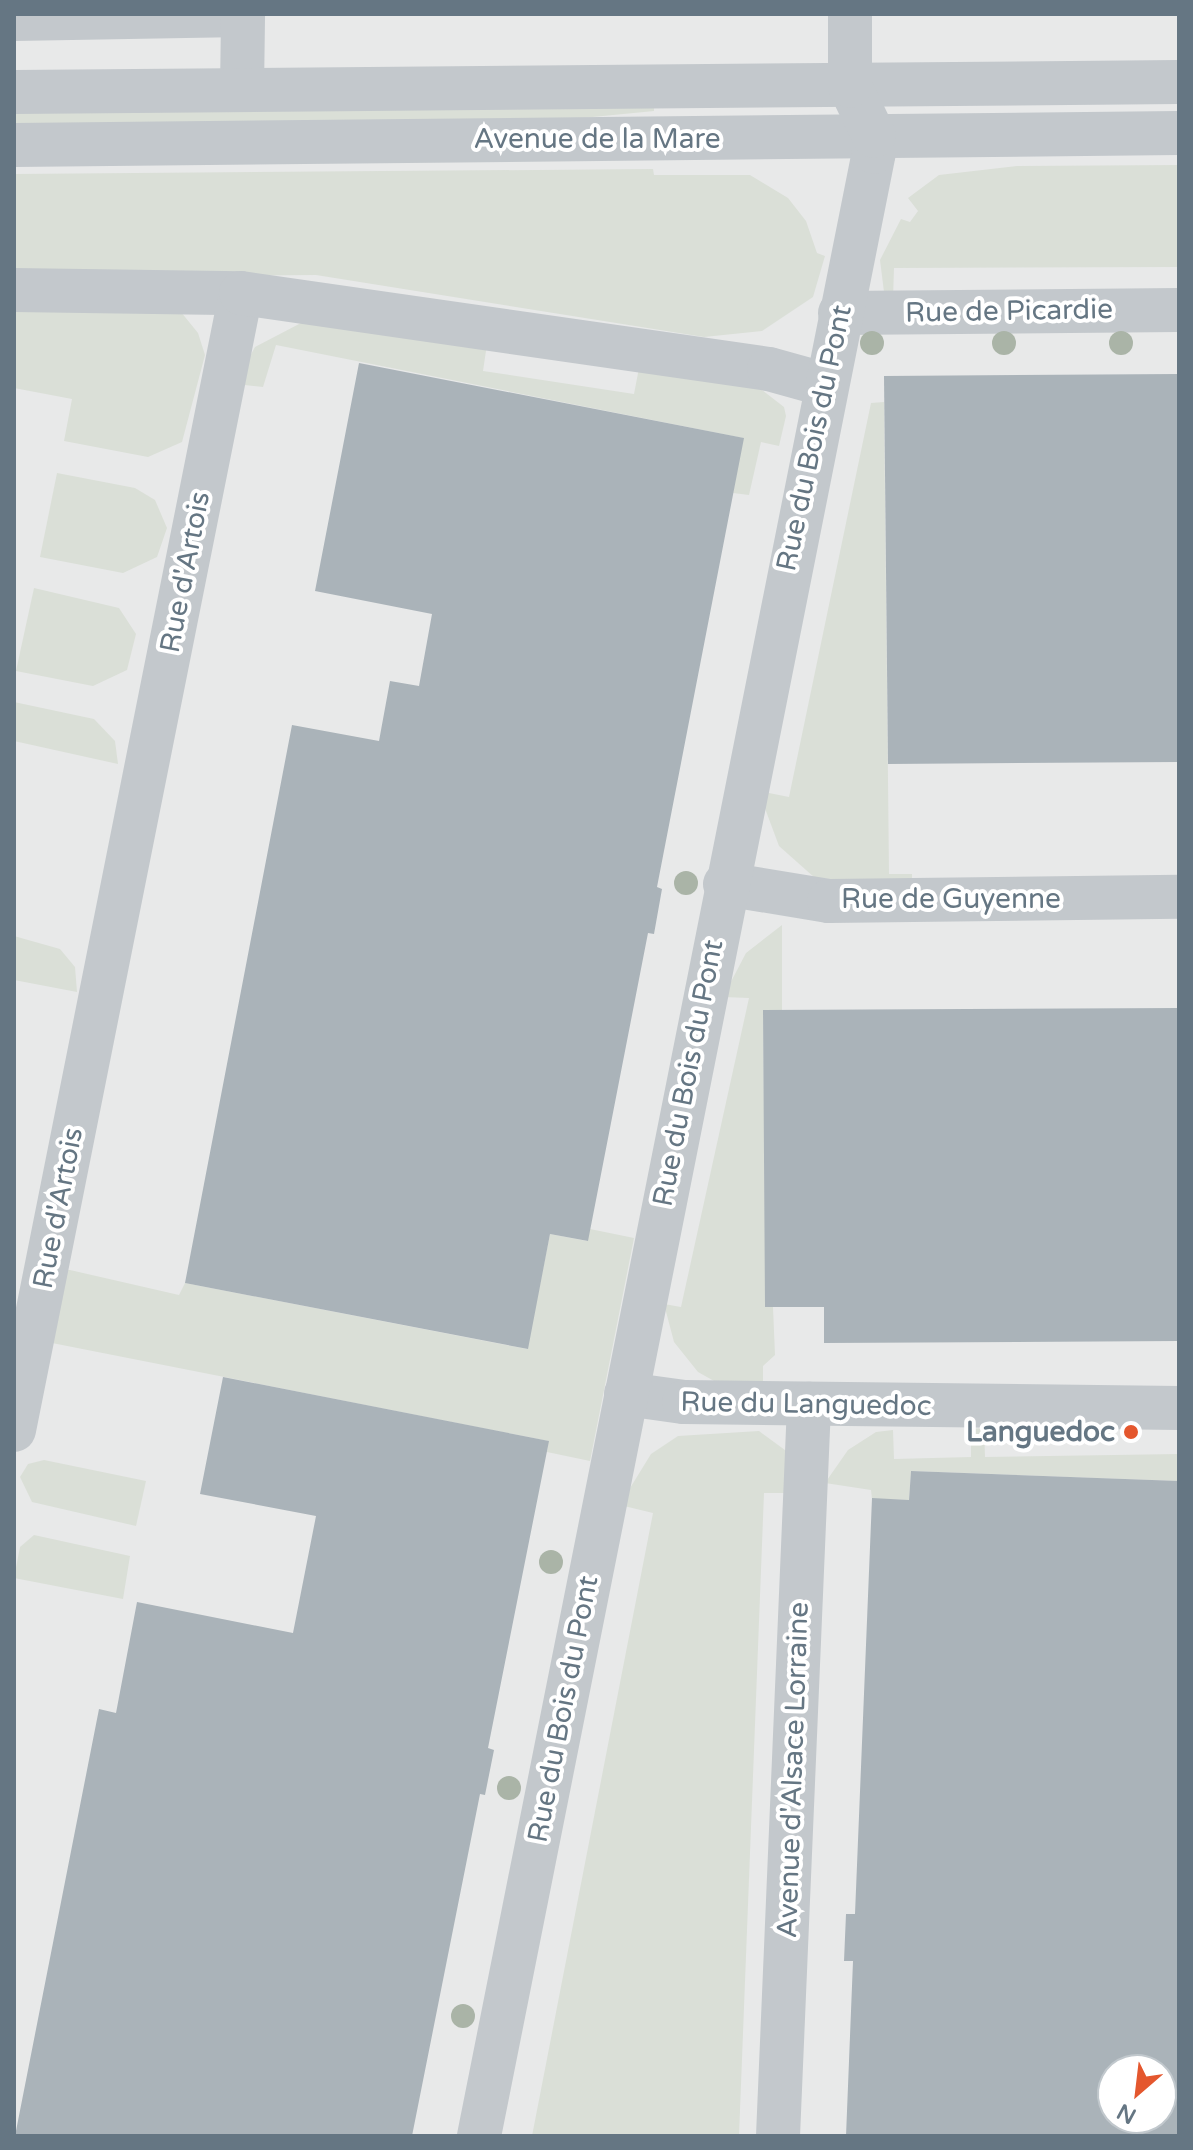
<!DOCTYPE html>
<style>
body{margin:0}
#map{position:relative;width:1193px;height:2150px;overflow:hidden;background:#fafaf8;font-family:"Varela Round",sans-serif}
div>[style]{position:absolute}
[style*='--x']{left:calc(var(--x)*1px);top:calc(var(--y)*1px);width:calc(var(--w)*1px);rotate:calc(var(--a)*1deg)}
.built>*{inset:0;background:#e8e9e9}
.green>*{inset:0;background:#dadfd7}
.building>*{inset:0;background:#aab3b9}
.minor>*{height:44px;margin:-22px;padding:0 22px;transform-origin:22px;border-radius:22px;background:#c3c8cc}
.trees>*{width:24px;height:24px;margin:-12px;border-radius:50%;background:#aab4a7}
.dots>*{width:22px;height:22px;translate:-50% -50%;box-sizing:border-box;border:4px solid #fff;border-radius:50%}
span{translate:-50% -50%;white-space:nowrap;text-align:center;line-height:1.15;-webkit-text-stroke:8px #fff;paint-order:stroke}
.street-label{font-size:28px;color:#657683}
.poi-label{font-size:28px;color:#657683;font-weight:700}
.right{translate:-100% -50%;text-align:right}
.frame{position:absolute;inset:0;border:16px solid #657683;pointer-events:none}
.north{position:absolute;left:1097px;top:2054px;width:80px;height:80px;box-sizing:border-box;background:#fff;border:2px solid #c1c8cd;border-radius:50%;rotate:208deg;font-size:22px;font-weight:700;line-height:32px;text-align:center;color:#657683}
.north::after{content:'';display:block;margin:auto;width:28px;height:36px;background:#e4572e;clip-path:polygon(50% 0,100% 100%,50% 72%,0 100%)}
</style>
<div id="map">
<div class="built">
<i style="clip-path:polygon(evenodd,14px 14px,1179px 14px,1179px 2136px,14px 2136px,14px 14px,1113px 2070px,1161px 2070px,1161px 2118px,1113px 2118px,1113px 2070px)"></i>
</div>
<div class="green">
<i style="clip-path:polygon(654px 99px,654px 111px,471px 129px,14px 133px,14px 105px)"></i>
<i style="clip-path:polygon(1179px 165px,1179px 267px,894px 268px,893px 299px,884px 292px,880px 260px,901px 219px,910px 222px,918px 211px,908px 198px,939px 175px,1017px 166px)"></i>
<i style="clip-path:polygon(653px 169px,654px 175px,750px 175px,788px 198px,806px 221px,817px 253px,825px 256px,813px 297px,762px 331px,704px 337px,316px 275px,14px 277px,14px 174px)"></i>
<i style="clip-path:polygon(14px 302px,181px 312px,198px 333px,205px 355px,182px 442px,148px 457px,64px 441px,72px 399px,14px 388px)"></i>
<i style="clip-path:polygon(301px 323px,487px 344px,483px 371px,634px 394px,639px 368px,757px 386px,784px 407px,786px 416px,779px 446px,761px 442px,749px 495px,733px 493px,743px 438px,276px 345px,263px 387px,235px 384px,255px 347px)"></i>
<i style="clip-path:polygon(884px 402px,889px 874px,912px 874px,912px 885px,815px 878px,779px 846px,763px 803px,764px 792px,789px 797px,871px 403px)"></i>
<i style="clip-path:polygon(57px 473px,135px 488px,155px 500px,167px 528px,157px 557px,123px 573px,40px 557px)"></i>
<i style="clip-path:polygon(34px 588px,119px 608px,136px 634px,127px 670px,93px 686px,16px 671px)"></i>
<i style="clip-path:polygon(14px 702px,94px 719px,115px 741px,118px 764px,14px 741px)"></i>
<i style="clip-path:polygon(782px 925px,782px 1010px,763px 1010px,766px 1307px,773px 1307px,775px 1355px,763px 1366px,763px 1391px,723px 1386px,698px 1372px,674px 1342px,664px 1304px,681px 1307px,749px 998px,723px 997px,746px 953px)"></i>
<i style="clip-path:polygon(14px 936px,60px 949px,75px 967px,77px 992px,14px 980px)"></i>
<i style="clip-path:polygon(590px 1229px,634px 1238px,590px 1461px,547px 1452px,548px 1441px,52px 1343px,61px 1270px,70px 1270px,179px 1295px,185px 1283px,527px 1349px,550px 1234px,587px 1241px)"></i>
<i style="clip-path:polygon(984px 1428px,985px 1457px,1179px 1454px,1179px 1481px,911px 1471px,909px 1500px,872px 1499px,871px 1490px,825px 1483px,848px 1450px,876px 1432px,893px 1430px,894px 1459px,971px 1457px,971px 1429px)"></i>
<i style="clip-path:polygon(759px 1431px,789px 1453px,791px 1493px,764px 1493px,739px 2136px,532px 2136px,653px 1513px,624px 1506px,627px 1493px,651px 1454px,678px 1436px)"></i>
<i style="clip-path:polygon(44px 1460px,146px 1481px,136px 1526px,32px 1502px,20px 1477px,28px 1464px)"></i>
<i style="clip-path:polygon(34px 1535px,130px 1556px,123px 1599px,14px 1578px,20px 1547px)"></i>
</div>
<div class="building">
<i style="clip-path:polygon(359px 363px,744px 438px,657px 887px,662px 889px,654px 934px,648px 933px,588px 1241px,550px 1234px,528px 1349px,185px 1283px,292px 725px,379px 741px,390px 681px,419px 686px,432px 614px,315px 591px)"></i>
<i style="clip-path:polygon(1179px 374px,1179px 762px,888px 764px,884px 376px)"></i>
<i style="clip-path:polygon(1179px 1008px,1179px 1341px,824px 1343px,824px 1307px,765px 1307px,763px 1010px)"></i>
<i style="clip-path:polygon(223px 1377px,549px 1441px,488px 1748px,494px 1750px,485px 1795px,480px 1794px,412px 2136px,15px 2136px,99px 1709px,116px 1713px,137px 1602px,293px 1633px,316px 1516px,200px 1494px)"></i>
<i style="clip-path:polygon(evenodd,911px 1471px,1179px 1481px,1178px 2136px,846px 2136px,853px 1961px,844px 1961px,846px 1914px,855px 1914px,872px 1498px,909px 1500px,911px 1471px,1113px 2070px,1161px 2070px,1161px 2118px,1113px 2118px,1113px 2070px)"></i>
</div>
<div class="minor">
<i style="--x:14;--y:19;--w:229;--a:-1"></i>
<i style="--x:242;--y:90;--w:76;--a:-89.2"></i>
<i style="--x:14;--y:92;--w:1165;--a:-0.49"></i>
<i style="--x:14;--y:145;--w:1165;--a:-0.59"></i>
<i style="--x:14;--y:290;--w:227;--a:0.8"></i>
<i style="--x:840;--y:313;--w:339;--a:-0.5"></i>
<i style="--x:725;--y:884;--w:105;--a:9.3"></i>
<i style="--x:829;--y:901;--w:350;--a:-0.7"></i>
<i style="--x:626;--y:1394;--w:59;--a:7.9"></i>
<i style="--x:684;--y:1402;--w:495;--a:0.7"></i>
<i style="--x:14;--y:1430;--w:1159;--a:-78.71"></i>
<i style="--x:241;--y:293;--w:533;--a:8.19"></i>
<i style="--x:769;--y:369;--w:56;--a:15.5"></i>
<i style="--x:479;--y:2136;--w:2023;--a:-78.74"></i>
<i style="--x:874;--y:152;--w:16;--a:-90"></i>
<i style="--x:874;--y:136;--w:55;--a:-115.6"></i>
<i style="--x:850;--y:86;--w:72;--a:-90"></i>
<i style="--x:778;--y:2136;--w:733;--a:-87.57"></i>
</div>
<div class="trees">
<i style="left:872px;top:343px"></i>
<i style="left:1004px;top:343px"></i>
<i style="left:1121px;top:343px"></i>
<i style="left:686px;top:883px"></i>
<i style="left:551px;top:1562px"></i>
<i style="left:509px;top:1788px"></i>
<i style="left:463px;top:2016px"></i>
</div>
<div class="dots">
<i style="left:1131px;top:1432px;background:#e4572e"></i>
</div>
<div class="street-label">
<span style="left:597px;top:139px">Avenue de la Mare</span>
<span style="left:1009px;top:311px;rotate:-1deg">Rue de Picardie</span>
<span style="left:814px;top:438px;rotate:-78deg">Rue du Bois du Pont</span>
<span style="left:185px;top:572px;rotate:-79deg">Rue d'Artois</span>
<span style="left:951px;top:899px">Rue de Guyenne</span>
<span style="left:688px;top:1073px;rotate:-79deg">Rue du Bois du Pont</span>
<span style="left:58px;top:1208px;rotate:-79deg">Rue d'Artois</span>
<span style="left:806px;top:1404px;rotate:1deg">Rue du Languedoc</span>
<span style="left:563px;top:1709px;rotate:-79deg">Rue du Bois du Pont</span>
<span style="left:793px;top:1770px;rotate:-88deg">Avenue d'Alsace Lorraine</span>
</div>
<div class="poi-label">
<span class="right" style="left:1115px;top:1432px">Languedoc</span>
</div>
<div class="frame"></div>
<div class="north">N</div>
</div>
